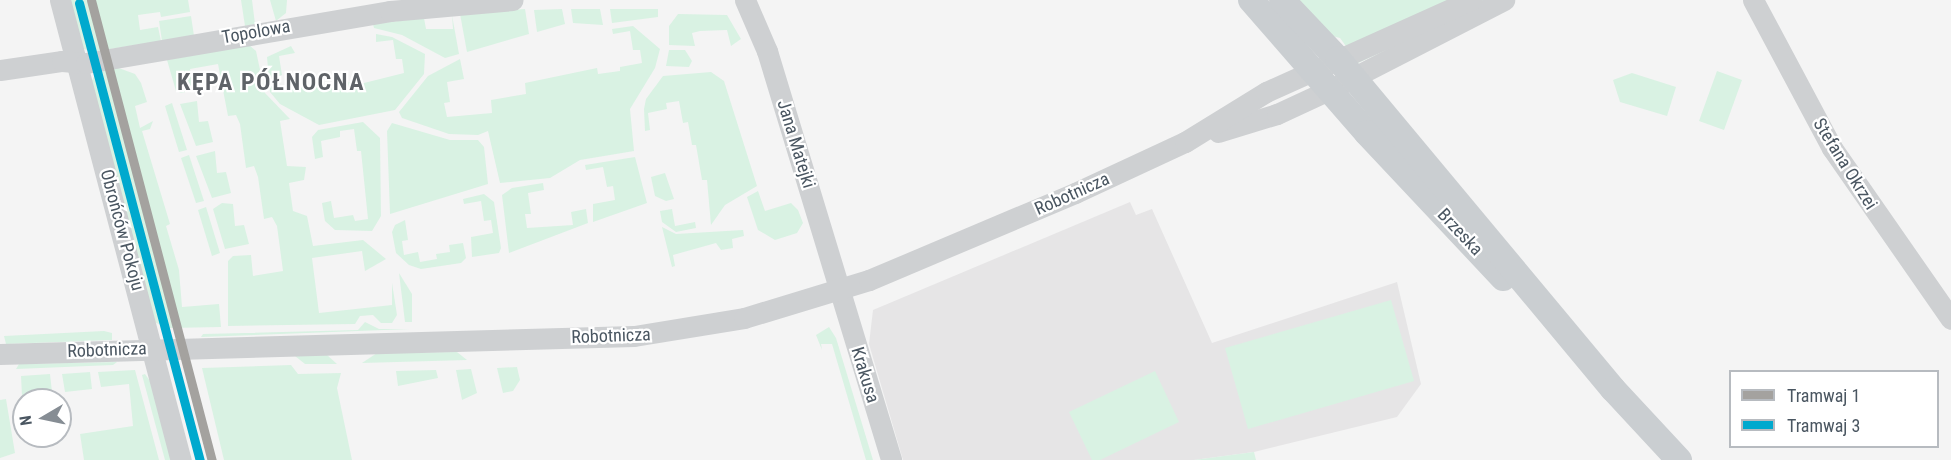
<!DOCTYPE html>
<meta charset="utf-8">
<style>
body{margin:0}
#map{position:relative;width:1951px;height:460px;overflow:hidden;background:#f4f4f4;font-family:"Roboto Condensed",sans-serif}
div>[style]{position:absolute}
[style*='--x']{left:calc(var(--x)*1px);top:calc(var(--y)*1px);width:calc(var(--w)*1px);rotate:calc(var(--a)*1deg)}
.education>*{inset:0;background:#e6e5e6}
.green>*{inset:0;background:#d9f2e3}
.minor>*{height:21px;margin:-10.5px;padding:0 10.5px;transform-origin:10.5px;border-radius:10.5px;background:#ced0d2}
.major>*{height:26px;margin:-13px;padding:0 13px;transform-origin:13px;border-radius:13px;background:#caced1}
.tram-1>*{height:9px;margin:-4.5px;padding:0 4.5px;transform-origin:4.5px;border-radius:4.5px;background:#a4a29f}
.tram-2>*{height:9px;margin:-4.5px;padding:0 4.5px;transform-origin:4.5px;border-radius:4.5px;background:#00a9ce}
span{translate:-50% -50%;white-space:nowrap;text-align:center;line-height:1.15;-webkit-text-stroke:4.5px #fff;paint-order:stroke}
.street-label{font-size:18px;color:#4a5661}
.district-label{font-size:24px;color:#5f6368;font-weight:700;letter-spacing:1.5px}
.legend{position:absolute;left:1729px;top:370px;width:210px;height:78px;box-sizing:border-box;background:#fff;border:2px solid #b7bbc0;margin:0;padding:8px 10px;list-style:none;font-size:18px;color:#4a5661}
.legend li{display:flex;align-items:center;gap:12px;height:30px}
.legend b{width:30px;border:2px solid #b7bbc0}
.north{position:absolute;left:12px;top:388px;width:60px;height:60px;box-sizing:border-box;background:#fff;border:2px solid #b7bbc0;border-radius:50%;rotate:261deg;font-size:16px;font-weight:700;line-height:24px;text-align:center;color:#4a5661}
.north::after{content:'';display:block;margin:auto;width:21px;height:27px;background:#868d94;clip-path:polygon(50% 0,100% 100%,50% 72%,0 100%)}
</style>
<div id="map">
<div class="education">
<i style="clip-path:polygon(1130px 202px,1136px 215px,1152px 209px,1212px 343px,1397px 282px,1421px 384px,1397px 417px,1254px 452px,1194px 460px,903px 460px,869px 344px,873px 310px)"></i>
</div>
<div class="green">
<i style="clip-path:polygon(70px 0,188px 0,190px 12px,161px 17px,160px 12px,138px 15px,140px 30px,158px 27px,161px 41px,91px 52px,82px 48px)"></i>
<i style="clip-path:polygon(241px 0,252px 0,255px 24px,245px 26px)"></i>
<i style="clip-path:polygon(270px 0,287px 0,286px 13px,276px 21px)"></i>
<i style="clip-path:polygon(1289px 0,1495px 0,1358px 63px,1340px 38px,1328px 35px)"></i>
<i style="clip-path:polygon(525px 9px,529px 34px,467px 52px,460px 14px)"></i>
<i style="clip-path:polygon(562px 9px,565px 24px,537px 32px,534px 10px)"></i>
<i style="clip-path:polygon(571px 9px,600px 9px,603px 25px,573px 23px)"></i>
<i style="clip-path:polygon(610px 9px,658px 9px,658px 17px,612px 23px)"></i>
<i style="clip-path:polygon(678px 14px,727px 15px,741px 39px,731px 46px,727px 30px,700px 31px,692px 33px,695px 46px,669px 45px,669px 26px)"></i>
<i style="clip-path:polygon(452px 15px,459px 54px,445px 58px,402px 35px,374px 28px,373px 24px,424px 18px,426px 29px,453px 29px)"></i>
<i style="clip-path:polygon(191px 16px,194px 36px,162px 41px,159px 21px)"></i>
<i style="clip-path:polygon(633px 26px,660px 49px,655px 68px,630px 109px,634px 151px,580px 160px,550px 178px,500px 183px,488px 131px,478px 135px,449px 134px,402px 118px,399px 112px,428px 76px,460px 59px,464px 79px,447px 82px,450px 102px,444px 103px,447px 117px,492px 113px,491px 100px,526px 94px,525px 83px,597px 68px,598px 74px,620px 71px,620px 67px,642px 63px,640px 50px,633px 50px,630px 31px,613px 34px,612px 29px)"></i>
<i style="clip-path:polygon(376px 34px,392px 37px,425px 54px,424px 74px,395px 110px,319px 125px,280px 104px,270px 92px,267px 57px,291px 46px,295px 53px,279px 56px,282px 75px,276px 77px,278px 90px,359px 81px,360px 84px,404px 73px,402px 59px,396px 59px,393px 40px,376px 42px)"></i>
<i style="clip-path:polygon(249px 45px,256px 51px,265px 93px,290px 119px,280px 121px,287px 166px,306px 167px,304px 180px,289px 183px,293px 211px,307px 216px,313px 246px,363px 240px,386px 259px,365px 271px,362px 251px,312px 258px,319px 313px,392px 305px,392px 283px,397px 315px,392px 323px,381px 323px,373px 315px,360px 316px,355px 324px,228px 326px,228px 261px,233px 256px,251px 255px,253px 276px,283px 271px,277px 226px,272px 217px,264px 219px,258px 177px,254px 166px,246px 168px,240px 124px,236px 115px,228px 116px,218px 64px,190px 69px,195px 90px,181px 93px,176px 91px,167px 60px)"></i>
<i style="clip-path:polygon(669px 50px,685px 50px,692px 61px,689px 67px,666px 66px)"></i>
<i style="clip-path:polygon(116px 67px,135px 74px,141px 83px,147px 102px,135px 106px,140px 128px,153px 121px,150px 129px,142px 131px,170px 224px,166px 226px,179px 270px,182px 307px,219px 304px,221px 327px,169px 328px,154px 322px,91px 82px,96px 73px)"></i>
<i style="clip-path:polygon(1717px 71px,1742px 80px,1724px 130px,1699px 121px)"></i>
<i style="clip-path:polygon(711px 72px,724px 81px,757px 186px,725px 205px,711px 225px,707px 180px,702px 180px,696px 145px,692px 145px,688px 122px,683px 123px,679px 101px,666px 103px,667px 109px,648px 113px,650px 130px,645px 131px,644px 109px,646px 99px,663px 76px)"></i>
<i style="clip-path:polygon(1632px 73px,1676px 87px,1667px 116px,1620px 102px,1613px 80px)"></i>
<i style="clip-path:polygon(197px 101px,199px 122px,208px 121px,213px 142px,196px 146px,180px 104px)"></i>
<i style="clip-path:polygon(172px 103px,187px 150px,179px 152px,165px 106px)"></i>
<i style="clip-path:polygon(363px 122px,380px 138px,381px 216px,372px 231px,335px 230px,325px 221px,322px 203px,331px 201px,334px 218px,353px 215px,355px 221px,368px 219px,361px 151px,357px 151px,354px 129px,340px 131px,340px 137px,321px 141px,323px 157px,315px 159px,312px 137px,318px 130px)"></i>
<i style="clip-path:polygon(392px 123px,450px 140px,478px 140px,484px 147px,488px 184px,390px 214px,387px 131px)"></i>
<i style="clip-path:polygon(215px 151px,217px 173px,226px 172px,231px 193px,212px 198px,196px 156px)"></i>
<i style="clip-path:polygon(189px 155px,204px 201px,196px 203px,181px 158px)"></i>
<i style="clip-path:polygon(635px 157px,647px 203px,593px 222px,593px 204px,615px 200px,613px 186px,607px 187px,603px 167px,586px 170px,585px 165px)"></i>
<i style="clip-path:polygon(665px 173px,674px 199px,666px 201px,655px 196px,651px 177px)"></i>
<i style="clip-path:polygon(543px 183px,544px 190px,528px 193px,531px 214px,525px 214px,527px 228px,573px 225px,571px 212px,586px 209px,588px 223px,509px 253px,502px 195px,512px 188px)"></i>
<i style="clip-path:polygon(758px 191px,765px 211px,791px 203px,798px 210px,803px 223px,797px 233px,775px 240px,758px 230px,747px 197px)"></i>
<i style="clip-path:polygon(484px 194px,494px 202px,501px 248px,499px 253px,472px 257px,471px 237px,493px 233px,491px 220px,484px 221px,481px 201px,464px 204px,463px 199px)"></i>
<i style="clip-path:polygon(222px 203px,233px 204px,235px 226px,244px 225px,249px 244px,225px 249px,213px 209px)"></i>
<i style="clip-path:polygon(206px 207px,220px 253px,212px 256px,198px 210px)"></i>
<i style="clip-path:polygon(672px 209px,675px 226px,695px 222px,696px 228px,676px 232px,662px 222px,660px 211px)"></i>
<i style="clip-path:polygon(405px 220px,408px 240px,402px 241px,404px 255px,418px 252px,420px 262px,437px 259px,436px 254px,450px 252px,449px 245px,463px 243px,466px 258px,461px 263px,421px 269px,409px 265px,396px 253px,392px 232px,395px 225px)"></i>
<i style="clip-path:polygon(662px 227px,676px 234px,743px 230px,744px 236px,732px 239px,733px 248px,721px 250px,716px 243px,673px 255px,675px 266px,672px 267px)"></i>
<i style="clip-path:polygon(399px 273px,412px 294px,412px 322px,405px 322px)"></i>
<i style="clip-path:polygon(1391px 300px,1414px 381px,1248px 429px,1225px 348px)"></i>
<i style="clip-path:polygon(365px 322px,379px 329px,410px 329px,201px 337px,203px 334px,358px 330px)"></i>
<i style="clip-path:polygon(829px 327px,836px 338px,873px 460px,866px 460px,832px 344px,821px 344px,822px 350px,816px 335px)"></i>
<i style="clip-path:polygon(104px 331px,112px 333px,112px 340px,6px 344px,4px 336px)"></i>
<i style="clip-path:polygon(457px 352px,467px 360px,362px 363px,377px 353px)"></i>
<i style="clip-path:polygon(327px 355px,337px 364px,305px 364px,295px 356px)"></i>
<i style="clip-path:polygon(117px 362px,113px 365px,16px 369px,19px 364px)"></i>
<i style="clip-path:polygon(291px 365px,298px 374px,341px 373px,337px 388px,352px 460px,224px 460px,202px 368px)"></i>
<i style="clip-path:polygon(517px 367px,520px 380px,513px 391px,503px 393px,497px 368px)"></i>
<i style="clip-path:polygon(471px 369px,477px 393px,462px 400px,456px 370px)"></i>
<i style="clip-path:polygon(135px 370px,159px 460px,84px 460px,80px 434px,133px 426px,129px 384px,101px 387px,98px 372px)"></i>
<i style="clip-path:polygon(436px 370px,438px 378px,398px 386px,396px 371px)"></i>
<i style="clip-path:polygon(1155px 371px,1179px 422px,1100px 460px,1092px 460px,1069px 412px)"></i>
<i style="clip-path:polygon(90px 372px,92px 389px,65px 392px,62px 374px)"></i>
<i style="clip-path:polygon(50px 374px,52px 392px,22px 396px,21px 376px)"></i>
<i style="clip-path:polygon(145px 374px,150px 381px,171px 460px,165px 460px,142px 375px)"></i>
<i style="clip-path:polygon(6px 399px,15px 453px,0 458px,0 400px)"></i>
<i style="clip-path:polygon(1254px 452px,1256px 460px,1194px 460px)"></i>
</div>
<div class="minor">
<i style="--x:60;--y:0;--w:476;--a:75.3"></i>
<i style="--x:745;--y:0;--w:56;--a:66.7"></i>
<i style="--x:767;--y:51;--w:427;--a:73.1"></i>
<i style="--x:1753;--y:0;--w:168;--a:61.9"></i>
<i style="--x:1832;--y:148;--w:208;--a:55.2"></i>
<i style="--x:0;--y:70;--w:63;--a:-8.3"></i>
<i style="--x:62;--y:61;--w:24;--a:5"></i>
<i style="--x:86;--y:63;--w:308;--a:-9.7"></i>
<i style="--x:390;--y:11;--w:123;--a:-5.1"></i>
<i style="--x:1218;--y:132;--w:62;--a:-17"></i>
<i style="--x:1277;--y:114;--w:57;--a:-24.8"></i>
<i style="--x:1329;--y:90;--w:197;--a:-27.2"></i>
<i style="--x:0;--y:354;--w:634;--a:-1.63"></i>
<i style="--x:634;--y:336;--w:111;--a:-9.3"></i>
<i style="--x:744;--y:318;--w:131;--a:-16.9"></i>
<i style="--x:869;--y:280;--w:224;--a:-22.9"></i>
<i style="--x:1075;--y:193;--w:121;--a:-24.9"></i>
<i style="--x:1185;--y:142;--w:95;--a:-31.7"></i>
<i style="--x:1266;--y:92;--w:225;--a:-24.2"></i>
</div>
<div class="major">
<i style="--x:1251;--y:0;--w:176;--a:48.9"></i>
<i style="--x:1367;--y:133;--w:199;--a:46.8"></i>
<i style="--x:1282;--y:0;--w:81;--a:46.5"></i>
<i style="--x:1338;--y:59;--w:430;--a:50.2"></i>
<i style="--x:1613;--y:389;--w:97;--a:47.1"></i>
</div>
<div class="tram-1">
<i style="--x:91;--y:0;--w:476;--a:75.3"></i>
</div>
<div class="tram-2">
<i style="--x:79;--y:3;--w:473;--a:75.2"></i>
</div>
<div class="street-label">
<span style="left:256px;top:32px;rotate:-10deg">Topolowa</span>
<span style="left:796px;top:144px;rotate:73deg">Jana Matejki</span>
<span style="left:1845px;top:164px;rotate:58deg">Stefana Okrzei</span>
<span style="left:1072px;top:194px;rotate:-24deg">Robotnicza</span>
<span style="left:122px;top:230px;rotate:75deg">Obrońców Pokoju</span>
<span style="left:1460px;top:232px;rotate:47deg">Brzeska</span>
<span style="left:611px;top:336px;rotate:-2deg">Robotnicza</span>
<span style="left:107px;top:350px;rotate:-2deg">Robotnicza</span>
<span style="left:865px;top:375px;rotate:73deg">Krakusa</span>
</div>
<div class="district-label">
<span style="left:271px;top:83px">KĘPA PÓŁNOCNA</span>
</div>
<ul class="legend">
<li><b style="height:8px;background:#a4a29f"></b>Tramwaj 1</li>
<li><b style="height:8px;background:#00a9ce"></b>Tramwaj 3</li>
</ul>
<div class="north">N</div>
</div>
